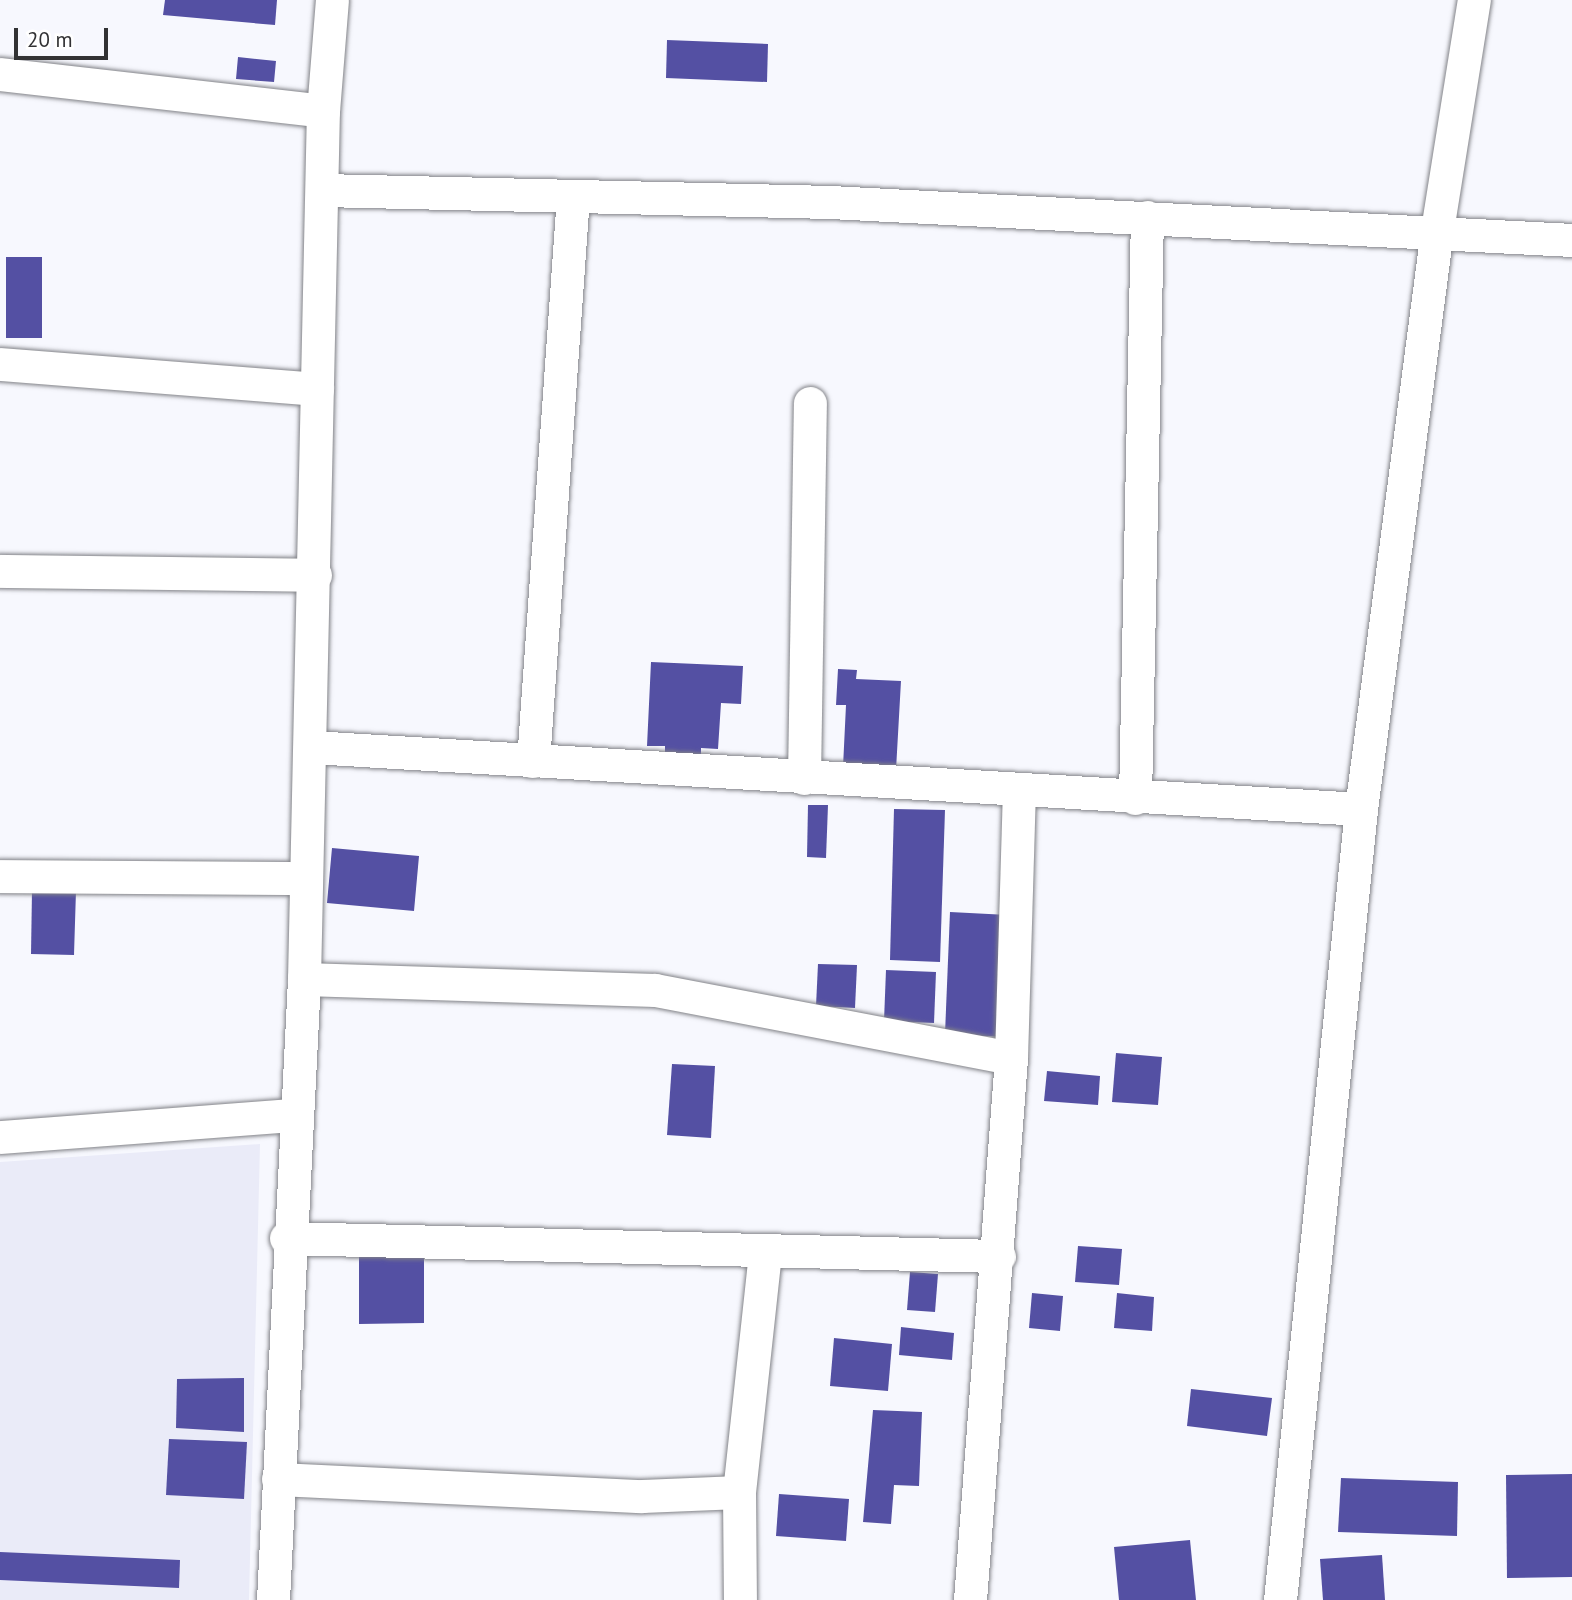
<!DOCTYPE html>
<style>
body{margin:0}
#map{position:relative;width:1572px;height:1600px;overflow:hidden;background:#f7f8fe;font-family:"PT Sans",sans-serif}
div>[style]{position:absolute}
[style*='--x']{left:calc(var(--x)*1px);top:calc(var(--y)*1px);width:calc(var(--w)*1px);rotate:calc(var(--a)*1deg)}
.built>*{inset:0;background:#eaebf8}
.building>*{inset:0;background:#5450a3}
.roads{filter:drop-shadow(0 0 2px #828388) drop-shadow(0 0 2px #828388)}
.minor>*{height:33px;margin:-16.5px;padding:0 16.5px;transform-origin:16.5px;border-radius:16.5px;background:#fff}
span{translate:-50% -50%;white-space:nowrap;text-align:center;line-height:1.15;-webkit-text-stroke:7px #fff;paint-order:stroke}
.scale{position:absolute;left:14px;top:28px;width:94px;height:32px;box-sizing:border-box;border:4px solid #323234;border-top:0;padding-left:9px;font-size:21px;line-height:24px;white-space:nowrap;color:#323234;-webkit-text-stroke:5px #fff;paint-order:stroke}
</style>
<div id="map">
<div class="built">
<i style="clip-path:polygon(260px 1144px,249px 1600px,0 1600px,0 1162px)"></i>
</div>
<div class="building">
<i style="clip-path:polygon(165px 0,277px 0,275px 25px,163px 15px)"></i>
<i style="clip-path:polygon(667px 40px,768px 44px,767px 82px,666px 78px)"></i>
<i style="clip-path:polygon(238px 57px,276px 61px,274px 82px,236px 79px)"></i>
<i style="clip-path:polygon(6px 257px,42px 257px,42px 338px,6px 338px)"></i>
<i style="clip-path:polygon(651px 662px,743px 666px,741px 704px,721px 703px,718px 749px,701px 748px,701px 756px,665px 755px,665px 746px,647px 746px)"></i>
<i style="clip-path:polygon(838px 669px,857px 670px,856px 679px,901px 681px,896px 770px,843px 767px,846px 705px,836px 705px)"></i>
<i style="clip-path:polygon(808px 805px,828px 805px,826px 858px,807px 857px)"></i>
<i style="clip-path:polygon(894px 809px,945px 810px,940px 962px,890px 960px)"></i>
<i style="clip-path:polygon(332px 848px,419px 856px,414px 911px,327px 903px)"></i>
<i style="clip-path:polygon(32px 890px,76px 890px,74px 955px,31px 954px)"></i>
<i style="clip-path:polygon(950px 912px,1008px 915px,1003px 1037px,945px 1034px)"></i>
<i style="clip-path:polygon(818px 964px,857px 965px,855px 1008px,816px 1006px)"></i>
<i style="clip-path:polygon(886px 970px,936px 972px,934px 1023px,884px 1021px)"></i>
<i style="clip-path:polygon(1116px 1053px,1162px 1057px,1158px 1105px,1112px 1102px)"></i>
<i style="clip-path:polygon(672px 1064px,715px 1066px,711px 1138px,667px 1135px)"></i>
<i style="clip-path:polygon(1047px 1071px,1100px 1076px,1098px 1105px,1044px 1101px)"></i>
<i style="clip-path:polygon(1078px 1246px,1122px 1249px,1119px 1285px,1075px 1282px)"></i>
<i style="clip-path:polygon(359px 1251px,424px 1251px,424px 1323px,359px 1324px)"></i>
<i style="clip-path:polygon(910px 1272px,938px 1274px,935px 1312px,907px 1310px)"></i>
<i style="clip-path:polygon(1032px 1293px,1063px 1296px,1060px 1331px,1029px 1328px)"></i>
<i style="clip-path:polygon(1117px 1293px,1154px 1297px,1152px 1331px,1114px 1328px)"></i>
<i style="clip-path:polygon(901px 1327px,954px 1333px,952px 1360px,899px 1355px)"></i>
<i style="clip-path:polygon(834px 1338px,892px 1344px,888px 1391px,830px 1386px)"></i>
<i style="clip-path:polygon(244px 1378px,244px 1432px,176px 1428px,177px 1379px)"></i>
<i style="clip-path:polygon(1191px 1389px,1272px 1398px,1267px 1436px,1187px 1426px)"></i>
<i style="clip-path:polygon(873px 1410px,922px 1412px,919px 1486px,894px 1485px,891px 1524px,863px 1522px)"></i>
<i style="clip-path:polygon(169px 1439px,247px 1442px,244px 1499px,166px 1495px)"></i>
<i style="clip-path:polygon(1572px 1474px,1572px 1577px,1507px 1578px,1506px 1475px)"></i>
<i style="clip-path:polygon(1341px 1478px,1458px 1482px,1457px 1536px,1338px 1532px)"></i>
<i style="clip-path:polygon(779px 1494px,849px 1499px,846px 1541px,776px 1536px)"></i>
<i style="clip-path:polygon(1190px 1540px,1196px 1600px,1119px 1600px,1114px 1547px)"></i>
<i style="clip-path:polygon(0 1552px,180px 1560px,179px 1588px,0 1580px)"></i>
<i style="clip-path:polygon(1382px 1555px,1385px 1600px,1323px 1600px,1320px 1559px)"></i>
</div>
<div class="roads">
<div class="minor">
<i style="--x:0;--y:74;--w:325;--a:6.5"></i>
<i style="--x:322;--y:190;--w:508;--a:1.35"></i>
<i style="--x:830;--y:202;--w:743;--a:2.93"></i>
<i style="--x:0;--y:364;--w:318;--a:4.5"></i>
<i style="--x:0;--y:571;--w:315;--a:0.7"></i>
<i style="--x:311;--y:747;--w:1052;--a:3.38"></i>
<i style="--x:533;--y:761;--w:566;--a:-85.95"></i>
<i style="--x:804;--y:778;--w:375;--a:-89.1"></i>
<i style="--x:1135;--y:798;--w:581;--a:-88.82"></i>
<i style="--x:0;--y:876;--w:305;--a:0.4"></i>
<i style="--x:304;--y:979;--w:351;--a:1.8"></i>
<i style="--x:655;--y:990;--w:362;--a:10.8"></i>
<i style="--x:0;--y:1137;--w:296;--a:-4.3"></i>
<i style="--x:286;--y:1238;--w:713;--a:1.45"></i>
<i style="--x:278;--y:1479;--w:364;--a:2.7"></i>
<i style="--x:642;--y:1496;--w:97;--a:-2.4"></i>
<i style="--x:739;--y:1492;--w:240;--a:-83.8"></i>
<i style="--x:739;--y:1492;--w:108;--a:89.5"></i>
<i style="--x:273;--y:1600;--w:622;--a:-87.14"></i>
<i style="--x:304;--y:979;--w:868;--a:-88.75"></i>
<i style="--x:323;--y:111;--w:111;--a:-85.4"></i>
<i style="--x:970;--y:1600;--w:544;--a:-85.67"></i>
<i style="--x:1011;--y:1058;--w:266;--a:-88.3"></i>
<i style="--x:1280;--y:1600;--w:795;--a:-84.15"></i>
<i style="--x:1361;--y:809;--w:584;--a:-82.52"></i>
<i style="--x:1437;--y:230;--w:233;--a:-80.9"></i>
</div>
</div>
<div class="scale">20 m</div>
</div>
